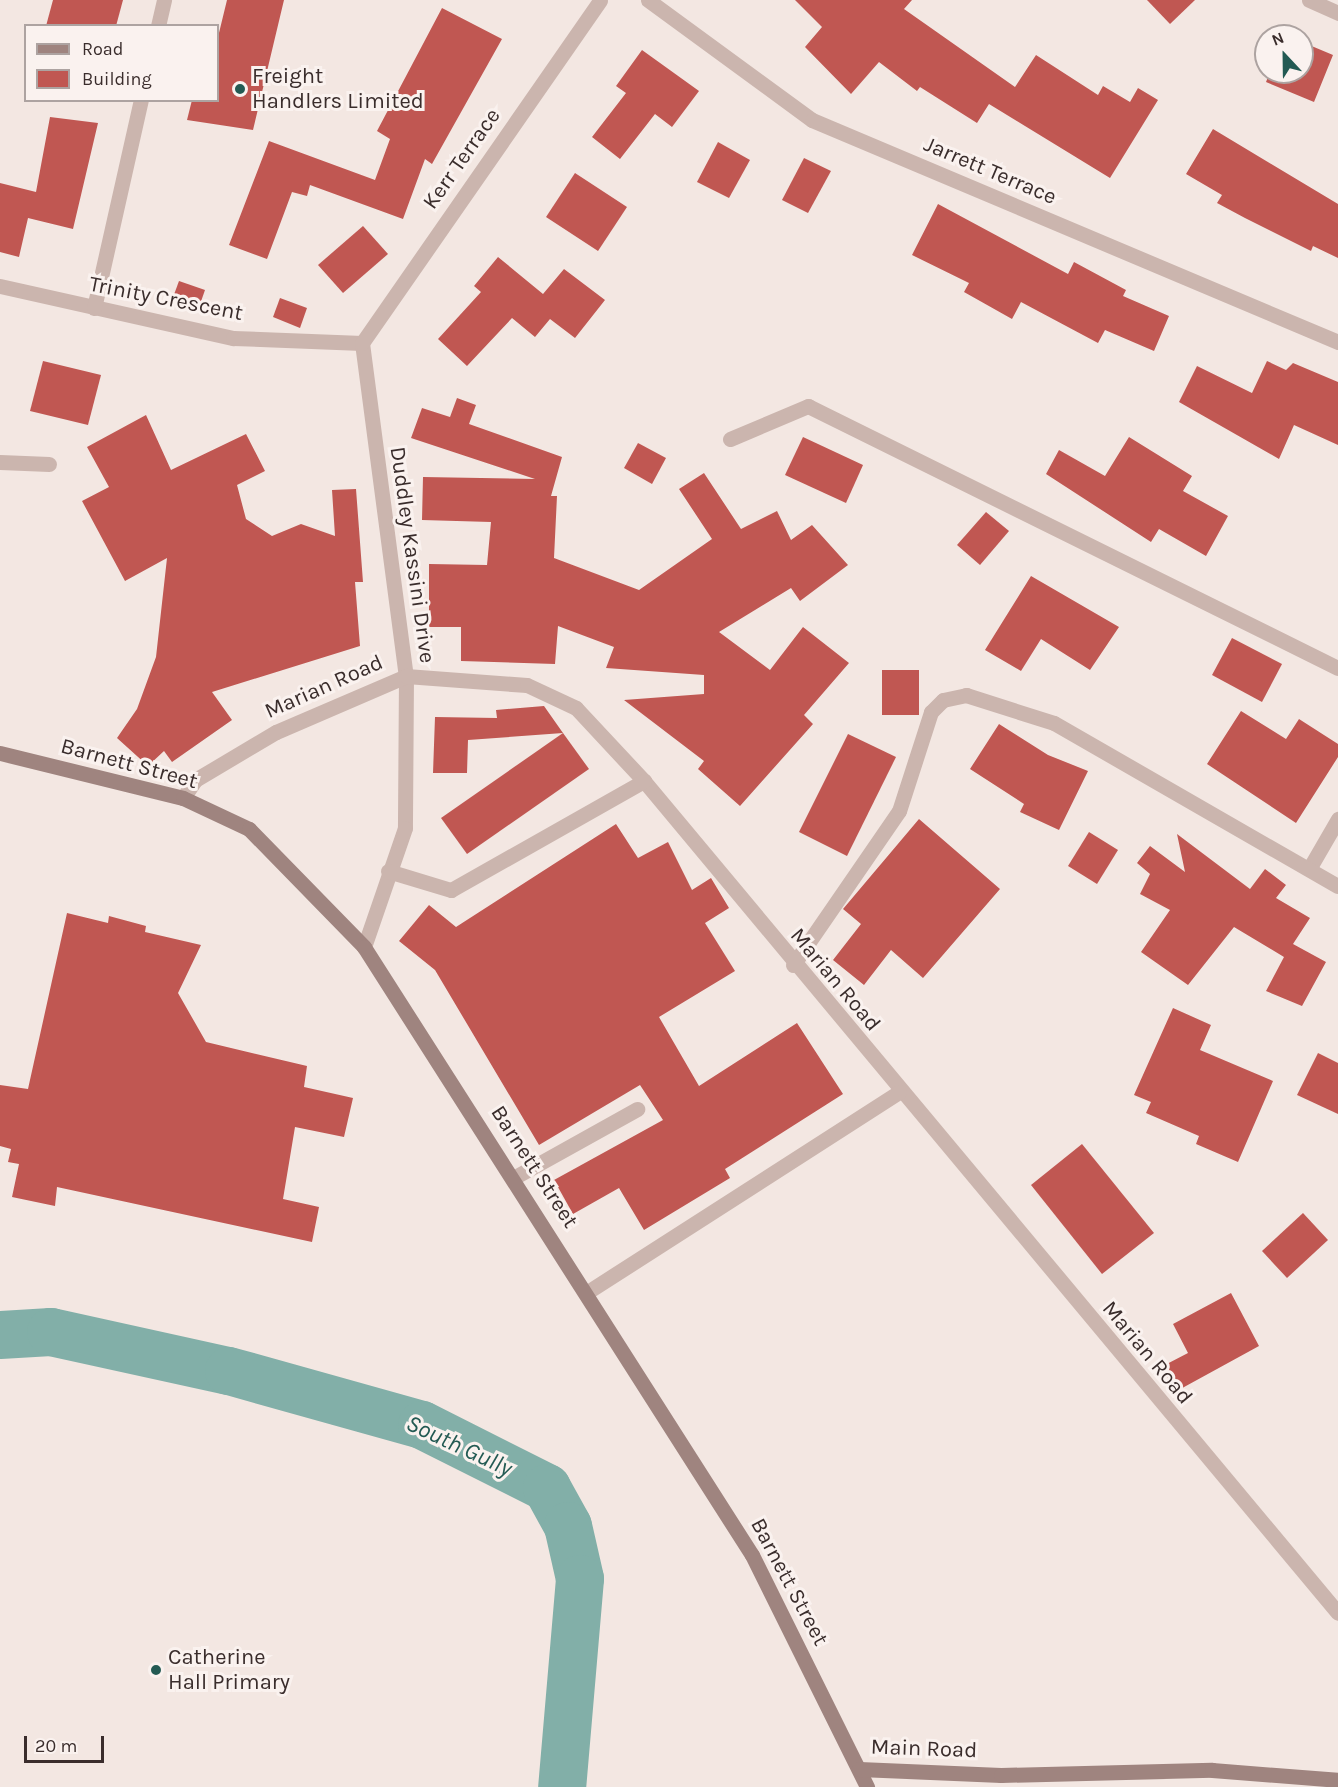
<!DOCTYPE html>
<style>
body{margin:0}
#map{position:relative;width:1338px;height:1787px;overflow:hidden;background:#f3e7e2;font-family:Karla,sans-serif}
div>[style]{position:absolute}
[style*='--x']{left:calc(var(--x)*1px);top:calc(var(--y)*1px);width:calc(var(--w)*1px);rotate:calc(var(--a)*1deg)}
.river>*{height:48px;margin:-24px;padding:0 24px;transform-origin:24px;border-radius:24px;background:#82afa8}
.building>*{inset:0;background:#c05752}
.street>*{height:15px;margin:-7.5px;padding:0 7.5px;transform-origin:7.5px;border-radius:7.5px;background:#cbb5ae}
.secondary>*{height:15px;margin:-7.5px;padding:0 7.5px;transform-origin:7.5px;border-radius:7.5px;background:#9f847f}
.dots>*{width:16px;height:16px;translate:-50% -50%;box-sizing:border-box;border:3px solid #faf2ef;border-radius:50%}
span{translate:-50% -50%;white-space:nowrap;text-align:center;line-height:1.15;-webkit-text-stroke:6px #faf2ef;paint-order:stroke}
.poi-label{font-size:22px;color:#3a2d2c}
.left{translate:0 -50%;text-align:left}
.street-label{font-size:22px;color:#3a2d2c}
.water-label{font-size:24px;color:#235a53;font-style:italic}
.legend{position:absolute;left:24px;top:24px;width:195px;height:78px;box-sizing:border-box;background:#faf2ef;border:2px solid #ada3a1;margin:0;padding:8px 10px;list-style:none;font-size:18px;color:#3a2d2c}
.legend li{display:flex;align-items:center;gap:12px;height:30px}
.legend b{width:30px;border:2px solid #ada3a1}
.north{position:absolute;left:1254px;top:24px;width:60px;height:60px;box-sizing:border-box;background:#faf2ef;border:2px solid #ada3a1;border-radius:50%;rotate:338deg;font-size:16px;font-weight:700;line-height:24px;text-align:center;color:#3a2d2c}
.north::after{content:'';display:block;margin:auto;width:21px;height:27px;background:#235a53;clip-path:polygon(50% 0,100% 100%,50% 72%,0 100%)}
.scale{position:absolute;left:24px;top:1736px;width:80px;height:27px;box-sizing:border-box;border:3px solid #3a2d2c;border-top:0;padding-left:8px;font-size:18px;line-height:21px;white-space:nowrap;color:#3a2d2c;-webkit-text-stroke:4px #faf2ef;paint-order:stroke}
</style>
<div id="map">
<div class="river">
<i style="--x:0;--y:1335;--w:51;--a:-3.4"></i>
<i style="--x:51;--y:1332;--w:182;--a:12.4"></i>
<i style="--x:229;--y:1371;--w:200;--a:15.6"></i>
<i style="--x:422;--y:1425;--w:140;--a:26.7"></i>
<i style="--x:547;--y:1488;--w:43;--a:61.1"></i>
<i style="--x:568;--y:1526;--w:54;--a:77.2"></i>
<i style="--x:580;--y:1579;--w:209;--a:94.9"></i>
</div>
<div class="building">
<i style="clip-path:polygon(53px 0,123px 0,116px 26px,46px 26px)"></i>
<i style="clip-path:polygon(227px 0,284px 0,253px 130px,187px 120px,192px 100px,218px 100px,218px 37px)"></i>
<i style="clip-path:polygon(795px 0,912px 0,904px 9px,1015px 87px,1036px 55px,1098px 95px,1103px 86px,1130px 102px,1138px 88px,1158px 100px,1110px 178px,989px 104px,977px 123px,920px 87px,917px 91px,879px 62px,851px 94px,805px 47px,822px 27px)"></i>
<i style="clip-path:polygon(1147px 0,1195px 0,1170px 24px)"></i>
<i style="clip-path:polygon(442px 8px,502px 39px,432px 164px,425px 159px,403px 219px,310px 185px,307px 196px,292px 192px,267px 259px,229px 245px,269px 141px,375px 180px,390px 139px,377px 131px)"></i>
<i style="clip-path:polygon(1302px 42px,1333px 55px,1314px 102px,1266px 82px,1270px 72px,1302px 72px)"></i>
<i style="clip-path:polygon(642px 50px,699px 91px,672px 127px,655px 114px,620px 159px,592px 137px,626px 93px,616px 86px)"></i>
<i style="clip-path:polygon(50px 117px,98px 123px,73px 229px,28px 218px,19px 257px,0 252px,0 183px,36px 192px)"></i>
<i style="clip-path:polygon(1213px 129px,1338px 204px,1338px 258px,1313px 246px,1311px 251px,1245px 218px,1217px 203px,1222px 195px,1186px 174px)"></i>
<i style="clip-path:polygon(718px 142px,750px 160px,729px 198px,697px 182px)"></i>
<i style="clip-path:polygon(804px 158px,831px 171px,808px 213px,782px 200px)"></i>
<i style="clip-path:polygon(575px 173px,627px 207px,598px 251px,546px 217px)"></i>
<i style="clip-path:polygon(938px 204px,1068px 274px,1074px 262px,1126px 290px,1123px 296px,1169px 316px,1154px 351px,1105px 330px,1098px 343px,1021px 302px,1012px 319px,964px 292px,969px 283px,912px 255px)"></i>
<i style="clip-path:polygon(363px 226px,388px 254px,343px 293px,318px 265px)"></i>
<i style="clip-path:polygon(498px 257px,543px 294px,564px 269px,605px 300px,575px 338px,550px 319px,535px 337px,512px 318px,467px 366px,438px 339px,481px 292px,474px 286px)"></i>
<i style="clip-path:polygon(179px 281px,205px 290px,198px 310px,172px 300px)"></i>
<i style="clip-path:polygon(280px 298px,307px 308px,300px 328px,273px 317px)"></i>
<i style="clip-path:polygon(43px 361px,101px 375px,88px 425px,30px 411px)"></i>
<i style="clip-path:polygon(1267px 361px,1286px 370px,1293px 363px,1338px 382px,1338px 445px,1294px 425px,1279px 459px,1179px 402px,1197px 366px,1252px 393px)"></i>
<i style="clip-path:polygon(457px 398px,476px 405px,469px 424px,562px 457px,551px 496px,557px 496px,554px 558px,639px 590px,712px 539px,679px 489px,704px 473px,741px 529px,777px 511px,791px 540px,812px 525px,848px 565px,800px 601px,791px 588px,719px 632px,770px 670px,803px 627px,849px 663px,804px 715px,813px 724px,740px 806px,698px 769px,704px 761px,624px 700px,704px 694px,704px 675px,606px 668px,614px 647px,558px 626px,555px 664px,461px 661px,461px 627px,429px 627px,429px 564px,487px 565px,491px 522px,422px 520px,423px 477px,535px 479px,411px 438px,422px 408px,450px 417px)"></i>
<i style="clip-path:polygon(146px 415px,171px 470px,246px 434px,265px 471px,237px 485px,246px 519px,272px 536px,301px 524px,335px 536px,332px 490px,356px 489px,363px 582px,355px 582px,360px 646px,212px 692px,232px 720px,172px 762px,164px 751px,148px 766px,117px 738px,137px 709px,156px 657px,167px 558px,125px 581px,82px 501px,109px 487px,87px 447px)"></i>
<i style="clip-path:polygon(803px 437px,863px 465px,846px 503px,785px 475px)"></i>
<i style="clip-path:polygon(1129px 437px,1192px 476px,1183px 491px,1228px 516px,1206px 556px,1159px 529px,1151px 542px,1046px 474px,1059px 450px,1105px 476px)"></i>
<i style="clip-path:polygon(638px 443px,666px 458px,652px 484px,624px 468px)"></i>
<i style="clip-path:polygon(986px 512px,1009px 531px,980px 565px,957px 545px)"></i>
<i style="clip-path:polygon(1031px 576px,1119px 627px,1090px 670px,1041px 639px,1021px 671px,985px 650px)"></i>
<i style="clip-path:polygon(1232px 638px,1282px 664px,1262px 702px,1212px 675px)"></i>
<i style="clip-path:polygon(882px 670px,919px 670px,919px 715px,882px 715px)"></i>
<i style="clip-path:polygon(544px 706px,563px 733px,468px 740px,467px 773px,433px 773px,435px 717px,497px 718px,496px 710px)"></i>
<i style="clip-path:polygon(1241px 711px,1286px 739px,1299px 719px,1338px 744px,1338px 757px,1296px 823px,1207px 764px)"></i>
<i style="clip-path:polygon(999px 724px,1048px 755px,1088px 771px,1059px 830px,1020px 812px,1024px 804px,970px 769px)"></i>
<i style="clip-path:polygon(563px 733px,589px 769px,467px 854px,441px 818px)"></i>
<i style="clip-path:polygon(848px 734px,896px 757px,847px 856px,799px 832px)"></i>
<i style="clip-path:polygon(919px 819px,1000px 889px,923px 978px,891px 950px,864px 985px,833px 960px,861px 924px,843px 909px)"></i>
<i style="clip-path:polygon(616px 824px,638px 858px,668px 842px,692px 890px,711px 878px,729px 908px,705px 923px,735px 971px,659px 1017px,699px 1086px,797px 1023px,843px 1094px,725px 1169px,730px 1178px,644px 1230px,619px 1188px,573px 1214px,554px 1180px,663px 1120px,640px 1085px,539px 1145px,435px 970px,399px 941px,429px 905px,456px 927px)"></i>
<i style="clip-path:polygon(1089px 832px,1118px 850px,1097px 884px,1068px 866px)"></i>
<i style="clip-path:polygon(1177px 834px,1250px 889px,1265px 869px,1286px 885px,1276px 898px,1310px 918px,1293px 944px,1326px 962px,1302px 1006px,1266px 991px,1284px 957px,1234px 927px,1188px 985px,1141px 952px,1170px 910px,1140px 894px,1150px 874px,1137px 863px,1150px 846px,1185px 872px)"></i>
<i style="clip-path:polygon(67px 913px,108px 923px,109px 916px,146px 926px,145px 932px,201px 945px,178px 993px,206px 1042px,307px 1066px,304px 1087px,353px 1098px,344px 1137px,295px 1127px,283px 1199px,319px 1207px,312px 1242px,57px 1187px,55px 1206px,12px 1197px,19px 1164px,8px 1162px,11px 1149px,0 1146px,0 1085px,28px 1089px)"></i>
<i style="clip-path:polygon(1173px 1008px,1211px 1025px,1200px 1050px,1273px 1081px,1238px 1162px,1196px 1144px,1199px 1136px,1146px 1113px,1151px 1102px,1134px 1095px)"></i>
<i style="clip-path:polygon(1318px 1053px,1338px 1063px,1338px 1114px,1297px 1095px)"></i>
<i style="clip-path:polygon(1082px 1144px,1154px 1233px,1102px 1274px,1031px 1185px)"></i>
<i style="clip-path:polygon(1303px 1213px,1328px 1240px,1287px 1278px,1262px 1251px)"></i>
<i style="clip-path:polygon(1231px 1293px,1259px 1346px,1175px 1392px,1161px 1367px,1188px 1353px,1173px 1324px)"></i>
</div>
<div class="street">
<i style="--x:648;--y:0;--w:203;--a:36.2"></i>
<i style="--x:812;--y:120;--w:571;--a:22.88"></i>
<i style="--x:1309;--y:0;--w:32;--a:24"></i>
<i style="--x:158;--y:26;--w:27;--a:-77"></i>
<i style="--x:0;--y:286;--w:239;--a:12.6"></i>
<i style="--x:233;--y:338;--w:129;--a:2.2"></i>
<i style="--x:94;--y:308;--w:213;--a:-77.3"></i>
<i style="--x:362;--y:343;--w:336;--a:82.5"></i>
<i style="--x:406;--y:676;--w:152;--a:90.4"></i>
<i style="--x:405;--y:828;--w:126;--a:109"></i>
<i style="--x:362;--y:343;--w:417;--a:-55.2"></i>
<i style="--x:730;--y:439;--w:85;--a:-22.9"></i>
<i style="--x:808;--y:406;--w:591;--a:26.31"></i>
<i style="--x:0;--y:462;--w:49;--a:2.3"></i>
<i style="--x:183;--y:798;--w:22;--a:-56"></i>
<i style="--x:195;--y:780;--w:94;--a:-30.7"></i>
<i style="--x:276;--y:732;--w:142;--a:-23.3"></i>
<i style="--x:406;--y:676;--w:121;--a:4.3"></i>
<i style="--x:527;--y:685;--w:54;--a:25.1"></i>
<i style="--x:576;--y:708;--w:100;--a:47"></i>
<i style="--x:644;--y:781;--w:1083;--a:50.17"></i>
<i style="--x:1309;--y:869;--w:58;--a:-59.9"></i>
<i style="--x:388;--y:871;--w:66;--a:16.8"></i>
<i style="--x:451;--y:890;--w:222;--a:-29.5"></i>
<i style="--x:793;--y:965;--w:187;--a:-55.5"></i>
<i style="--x:899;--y:811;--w:104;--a:-72.1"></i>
<i style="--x:931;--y:712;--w:17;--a:-45"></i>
<i style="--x:943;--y:700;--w:24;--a:-12"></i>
<i style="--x:966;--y:695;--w:92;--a:17.7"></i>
<i style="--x:1054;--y:723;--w:327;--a:29.9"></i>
<i style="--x:515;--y:1177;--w:140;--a:-29.1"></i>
<i style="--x:586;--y:1293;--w:372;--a:-32.7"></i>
</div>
<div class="secondary">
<i style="--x:0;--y:753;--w:188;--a:13.8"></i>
<i style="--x:183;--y:798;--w:73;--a:25.2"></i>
<i style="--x:249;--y:829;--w:165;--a:45.7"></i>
<i style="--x:364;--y:947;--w:721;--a:57.46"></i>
<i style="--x:752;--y:1555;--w:259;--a:63.6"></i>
<i style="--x:859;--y:1769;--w:142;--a:2.4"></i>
<i style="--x:1001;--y:1775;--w:211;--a:-1.4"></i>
<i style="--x:1212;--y:1770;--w:126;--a:4.5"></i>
</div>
<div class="dots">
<i style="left:240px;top:89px;background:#235a53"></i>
<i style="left:156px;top:1670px;background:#235a53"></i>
</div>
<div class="poi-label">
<span class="left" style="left:252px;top:89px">Freight<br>Handlers Limited</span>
<span class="left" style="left:168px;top:1670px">Catherine<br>Hall Primary</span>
</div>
<div class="street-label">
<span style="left:462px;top:159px;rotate:-55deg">Kerr Terrace</span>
<span style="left:990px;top:171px;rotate:23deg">Jarrett Terrace</span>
<span style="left:166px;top:299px;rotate:11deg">Trinity Crescent</span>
<span style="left:412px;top:555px;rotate:82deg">Duddley Kassini Drive</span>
<span style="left:324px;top:687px;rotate:-24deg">Marian Road</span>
<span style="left:129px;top:764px;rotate:15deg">Barnett Street</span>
<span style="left:835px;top:980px;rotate:50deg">Marian Road</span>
<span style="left:534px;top:1167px;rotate:57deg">Barnett Street</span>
<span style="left:1147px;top:1353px;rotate:50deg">Marian Road</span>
<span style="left:789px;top:1582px;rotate:62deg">Barnett Street</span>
<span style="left:924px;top:1749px;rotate:2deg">Main Road</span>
</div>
<div class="water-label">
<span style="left:459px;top:1446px;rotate:25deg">South Gully</span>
</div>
<ul class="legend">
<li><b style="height:8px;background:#9f847f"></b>Road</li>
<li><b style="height:16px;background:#c05752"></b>Building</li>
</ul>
<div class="north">N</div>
<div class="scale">20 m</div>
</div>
